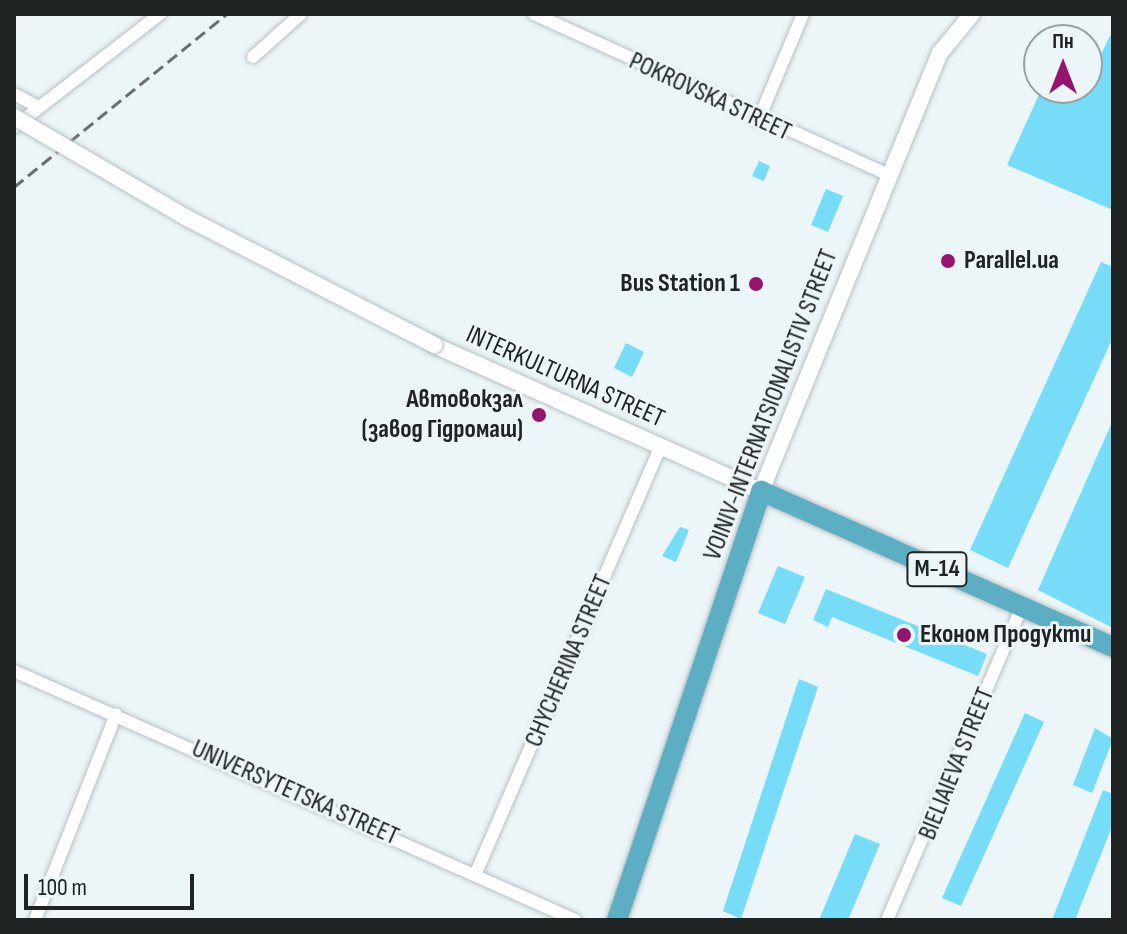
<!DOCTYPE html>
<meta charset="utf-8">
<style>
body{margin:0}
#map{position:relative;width:1127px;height:934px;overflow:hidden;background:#ecf5f8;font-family:"Sofia Sans Condensed",sans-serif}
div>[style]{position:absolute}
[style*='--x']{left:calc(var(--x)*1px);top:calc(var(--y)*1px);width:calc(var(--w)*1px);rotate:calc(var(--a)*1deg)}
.building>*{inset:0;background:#76dcf7}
.roads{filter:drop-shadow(0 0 2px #b7c0c3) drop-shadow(0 0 2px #b7c0c3)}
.minor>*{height:12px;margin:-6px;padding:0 6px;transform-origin:6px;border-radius:6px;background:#fff}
.secondary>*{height:16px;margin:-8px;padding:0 8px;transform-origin:8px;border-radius:8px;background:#fff}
.trunk>*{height:20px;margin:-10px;padding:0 10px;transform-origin:10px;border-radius:10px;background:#5caec2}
.rail>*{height:3px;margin-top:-1.5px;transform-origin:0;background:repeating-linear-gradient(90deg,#696e6f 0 12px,transparent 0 18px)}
.bridges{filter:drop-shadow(0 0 2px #b7c0c3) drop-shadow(0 0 2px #b7c0c3)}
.secondary-bridge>*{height:16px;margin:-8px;padding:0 8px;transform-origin:8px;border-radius:8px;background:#fff}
.dots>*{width:22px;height:22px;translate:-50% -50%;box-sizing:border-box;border:4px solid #ecf5f8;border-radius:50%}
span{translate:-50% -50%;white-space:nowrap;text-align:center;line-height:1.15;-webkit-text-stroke:6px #ecf5f8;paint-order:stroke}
.shield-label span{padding:2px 6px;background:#ecf5f8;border:2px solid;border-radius:6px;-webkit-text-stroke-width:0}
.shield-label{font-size:24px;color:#202324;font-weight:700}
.street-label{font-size:26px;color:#202324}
.poi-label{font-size:26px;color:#202324;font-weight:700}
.left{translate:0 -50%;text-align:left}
.right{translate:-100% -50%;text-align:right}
.frame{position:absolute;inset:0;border:16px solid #202324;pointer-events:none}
.north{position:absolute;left:1023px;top:24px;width:80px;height:80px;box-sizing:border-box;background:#ecf5f8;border:2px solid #9aa1a3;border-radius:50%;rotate:0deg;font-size:22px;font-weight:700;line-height:32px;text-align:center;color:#202324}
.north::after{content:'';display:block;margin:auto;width:28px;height:36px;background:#95156e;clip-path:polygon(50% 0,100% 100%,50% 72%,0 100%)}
.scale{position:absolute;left:24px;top:874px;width:170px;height:36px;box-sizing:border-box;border:4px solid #202324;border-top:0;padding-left:10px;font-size:24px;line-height:28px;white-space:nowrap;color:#202324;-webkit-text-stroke:6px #ecf5f8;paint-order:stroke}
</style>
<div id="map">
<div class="building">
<i style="clip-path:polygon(1113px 30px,1113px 210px,1007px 165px,1042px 88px,1087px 88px,1087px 60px,1096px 64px)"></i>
<i style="clip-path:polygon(759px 161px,770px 166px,764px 181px,752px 176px)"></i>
<i style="clip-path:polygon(826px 189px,843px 196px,828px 232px,811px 225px)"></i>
<i style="clip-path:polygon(1101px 262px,1113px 267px,1113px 337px,1008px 568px,970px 550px)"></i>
<i style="clip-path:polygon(626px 343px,644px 352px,632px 377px,614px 368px)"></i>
<i style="clip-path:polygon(1113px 420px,1113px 628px,1038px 590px)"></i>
<i style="clip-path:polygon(680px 527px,689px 530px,676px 562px,662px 556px)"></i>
<i style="clip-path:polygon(778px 566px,805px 577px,785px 624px,758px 613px)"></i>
<i style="clip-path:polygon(826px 589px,987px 654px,978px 676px,832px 617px,828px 627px,813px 620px)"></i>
<i style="clip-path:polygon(799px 679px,818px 687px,741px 919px,723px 911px)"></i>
<i style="clip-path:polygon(1025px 713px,1044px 722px,961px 906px,942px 898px)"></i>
<i style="clip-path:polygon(1095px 728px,1113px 739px,1092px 793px,1073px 785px)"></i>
<i style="clip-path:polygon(1103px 790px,1113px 794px,1113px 824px,1075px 920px,1052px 920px)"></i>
<i style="clip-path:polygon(855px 834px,880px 844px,848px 920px,819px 920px)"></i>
</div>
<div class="roads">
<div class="minor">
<i style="--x:534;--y:14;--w:390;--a:24.4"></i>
<i style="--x:253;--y:57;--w:64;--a:-41.9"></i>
<i style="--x:14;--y:94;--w:27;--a:28"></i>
<i style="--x:758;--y:121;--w:116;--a:-67.2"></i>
<i style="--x:14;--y:127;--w:185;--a:-37.7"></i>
<i style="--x:14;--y:671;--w:614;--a:23.93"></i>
<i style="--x:476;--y:873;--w:463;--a:-66.6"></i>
<i style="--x:35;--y:920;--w:221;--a:-68.5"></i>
<i style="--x:887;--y:920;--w:342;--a:-66.7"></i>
</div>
<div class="secondary">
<i style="--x:434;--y:345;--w:358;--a:24.1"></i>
<i style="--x:761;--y:491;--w:473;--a:-67.8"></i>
<i style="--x:940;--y:53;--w:50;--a:-50.6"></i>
</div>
<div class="trunk">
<i style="--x:617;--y:920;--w:453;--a:-71.4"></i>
<i style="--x:761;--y:491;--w:385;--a:23.9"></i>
</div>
</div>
<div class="rail">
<i style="--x:14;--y:187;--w:274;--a:-39.1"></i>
</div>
<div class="bridges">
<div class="secondary-bridge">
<i style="--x:14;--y:117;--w:200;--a:30.3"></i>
<i style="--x:187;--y:218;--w:278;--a:27.2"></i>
</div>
</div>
<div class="dots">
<i style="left:948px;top:261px;background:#95156e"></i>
<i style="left:756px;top:284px;background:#95156e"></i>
<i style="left:539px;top:415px;background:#95156e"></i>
<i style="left:904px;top:635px;background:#95156e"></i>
</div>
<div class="shield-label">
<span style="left:937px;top:569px">М-14</span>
</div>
<div class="street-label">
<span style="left:710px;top:97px;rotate:25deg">POKROVSKA STREET</span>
<span style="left:565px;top:377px;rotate:24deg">INTERKULTURNA STREET</span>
<span style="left:771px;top:405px;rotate:-69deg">VOINIV-INTERNATSIONALISTIV STREET</span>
<span style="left:569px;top:661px;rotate:-67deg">CHYCHERINA STREET</span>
<span style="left:957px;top:764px;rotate:-68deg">BIELIAIEVA STREET</span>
<span style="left:295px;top:793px;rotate:24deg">UNIVERSYTETSKA STREET</span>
</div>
<div class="poi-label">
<span class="left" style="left:964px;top:261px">Parallel.ua</span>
<span class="right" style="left:740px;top:284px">Bus Station 1</span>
<span class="right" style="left:523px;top:415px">Автовокзал<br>(завод Гідромаш)</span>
<span class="left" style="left:920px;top:635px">Економ Продукти</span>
</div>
<div class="frame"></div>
<div class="north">Пн</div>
<div class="scale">100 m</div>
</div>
